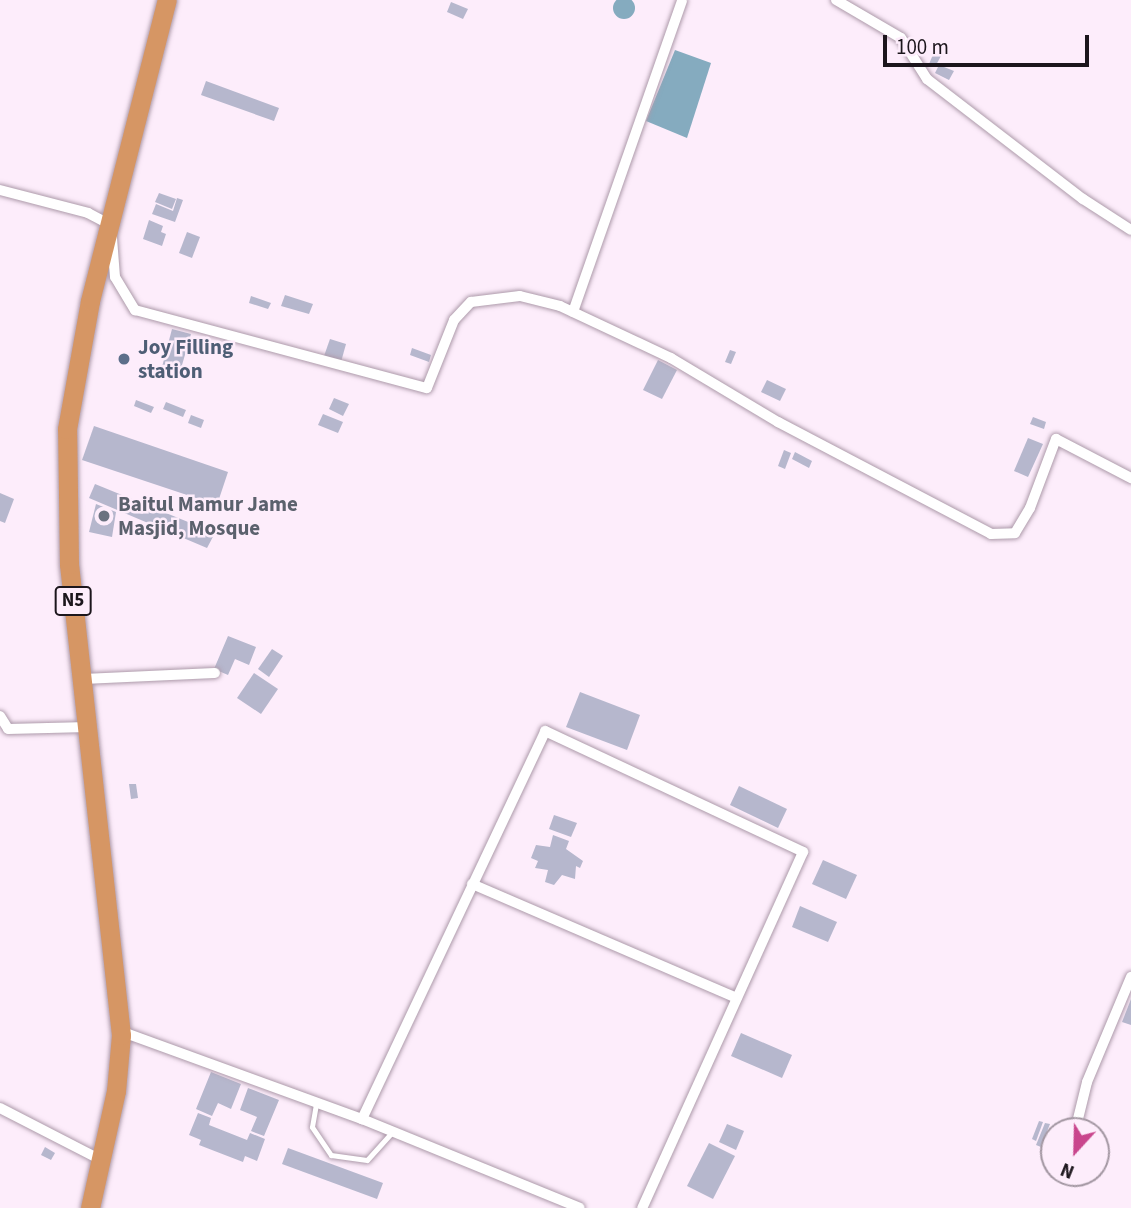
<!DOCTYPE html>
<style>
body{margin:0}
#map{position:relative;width:1131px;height:1208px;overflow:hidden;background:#fdedfb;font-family:"Source Sans 3",sans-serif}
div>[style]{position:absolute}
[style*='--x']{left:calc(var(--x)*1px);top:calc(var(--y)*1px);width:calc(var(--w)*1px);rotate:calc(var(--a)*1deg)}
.water>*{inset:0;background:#85abbf}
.round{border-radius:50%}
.building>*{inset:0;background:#b6b7cd}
.roads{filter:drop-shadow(0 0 2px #ad9aaa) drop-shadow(0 0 2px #ad9aaa)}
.service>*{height:5px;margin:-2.5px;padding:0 2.5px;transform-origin:2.5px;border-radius:2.5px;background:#fff}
.minor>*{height:10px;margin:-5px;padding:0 5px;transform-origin:5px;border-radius:5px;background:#fff}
.trunk>*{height:19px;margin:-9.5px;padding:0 9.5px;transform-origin:9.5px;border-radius:9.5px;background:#d69664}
.dots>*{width:19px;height:19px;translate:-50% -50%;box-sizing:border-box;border:4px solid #fdedfb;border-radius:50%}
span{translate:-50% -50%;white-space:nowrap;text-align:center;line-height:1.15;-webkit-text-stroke:5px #fdedfb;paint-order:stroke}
.shield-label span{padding:2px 5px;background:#fdedfb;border:2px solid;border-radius:5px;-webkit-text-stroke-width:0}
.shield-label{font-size:19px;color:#1c161c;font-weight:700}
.service-label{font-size:21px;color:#4e5e75;font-weight:700}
.left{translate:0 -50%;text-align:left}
.worship-label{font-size:21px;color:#5b616d;font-weight:700}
.north{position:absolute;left:1040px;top:1117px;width:70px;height:70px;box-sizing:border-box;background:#fdedfb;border:2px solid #a397a2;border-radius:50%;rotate:202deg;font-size:19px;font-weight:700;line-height:28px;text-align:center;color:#1c161c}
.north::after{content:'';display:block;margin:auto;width:24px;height:32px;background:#c9468d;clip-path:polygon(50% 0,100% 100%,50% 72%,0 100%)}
.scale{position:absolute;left:883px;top:35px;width:206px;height:32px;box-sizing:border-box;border:4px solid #1c161c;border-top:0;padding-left:9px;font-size:21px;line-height:24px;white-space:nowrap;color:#1c161c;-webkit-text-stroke:5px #fdedfb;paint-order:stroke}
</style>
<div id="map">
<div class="water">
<i class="round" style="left:613px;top:-3px;width:22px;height:22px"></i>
<i style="clip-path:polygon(675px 50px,711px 63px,687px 138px,646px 121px)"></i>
</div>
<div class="building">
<i style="clip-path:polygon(451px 2px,468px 9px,463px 19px,447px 12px)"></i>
<i style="clip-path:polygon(935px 50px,942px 54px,935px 67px,929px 64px)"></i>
<i style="clip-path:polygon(939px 65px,954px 71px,949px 80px,935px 73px)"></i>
<i style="clip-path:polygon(206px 81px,279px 108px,274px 121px,201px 95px)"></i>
<i style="clip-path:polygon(159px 193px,176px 199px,172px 209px,155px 202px)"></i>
<i style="clip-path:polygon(177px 198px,183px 200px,175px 222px,152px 214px,156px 204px,173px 211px)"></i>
<i style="clip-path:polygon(149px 220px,163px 226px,161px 232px,166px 234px,162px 246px,143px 239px)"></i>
<i style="clip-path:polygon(187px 232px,200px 237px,192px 258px,179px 253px)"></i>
<i style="clip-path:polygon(285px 295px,313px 304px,309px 314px,281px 306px)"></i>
<i style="clip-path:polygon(251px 296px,271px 303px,268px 309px,249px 303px)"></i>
<i style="clip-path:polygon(172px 329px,191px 334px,180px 372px,162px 367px)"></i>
<i style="clip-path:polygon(330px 339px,346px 344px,341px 362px,324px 356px)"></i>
<i style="clip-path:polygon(412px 348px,431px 355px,429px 362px,410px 355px)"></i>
<i style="clip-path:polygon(730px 350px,736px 352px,731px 364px,725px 362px)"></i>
<i style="clip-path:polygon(658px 360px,677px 370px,662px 399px,643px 390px)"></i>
<i style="clip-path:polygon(767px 380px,786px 389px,780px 401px,761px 392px)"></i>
<i style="clip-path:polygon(334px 398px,349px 404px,343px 416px,329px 409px)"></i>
<i style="clip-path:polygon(136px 400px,154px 407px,151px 413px,134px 406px)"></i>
<i style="clip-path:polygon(166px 402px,186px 410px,183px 417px,163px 409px)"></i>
<i style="clip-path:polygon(323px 414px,343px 422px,338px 433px,318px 425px)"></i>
<i style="clip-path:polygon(191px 415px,204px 420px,201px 428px,188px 423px)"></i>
<i style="clip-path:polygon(1033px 417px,1046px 422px,1044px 429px,1030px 424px)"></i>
<i style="clip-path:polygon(94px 426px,228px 472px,217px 505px,82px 460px)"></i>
<i style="clip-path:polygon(1028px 438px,1043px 444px,1028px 477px,1014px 471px)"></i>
<i style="clip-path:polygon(784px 450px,791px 453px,785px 469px,778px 466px)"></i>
<i style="clip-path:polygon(795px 452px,812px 461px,809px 468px,792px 459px)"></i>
<i style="clip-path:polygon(95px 484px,215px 533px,207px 548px,89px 498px)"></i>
<i style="clip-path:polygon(0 493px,14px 499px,5px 523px,0 521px)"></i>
<i style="clip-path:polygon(96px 504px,116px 512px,112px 537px,89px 532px)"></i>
<i style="clip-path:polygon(228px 636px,256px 647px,249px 665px,235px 659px,228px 675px,214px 669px)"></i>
<i style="clip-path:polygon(272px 649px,283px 656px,269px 677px,258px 669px)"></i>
<i style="clip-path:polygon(254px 673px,278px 689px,261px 714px,237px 698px)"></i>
<i style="clip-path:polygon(580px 692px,640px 715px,627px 750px,566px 727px)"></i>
<i style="clip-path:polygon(129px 784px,136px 784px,138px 798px,131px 799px)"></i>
<i style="clip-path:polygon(739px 786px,787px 809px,778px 828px,730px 805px)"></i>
<i style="clip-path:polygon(554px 815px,577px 823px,571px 837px,549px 829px)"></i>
<i style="clip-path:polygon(553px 835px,569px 841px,566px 849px,583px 861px,580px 868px,576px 866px,575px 879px,562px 875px,554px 885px,545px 882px,548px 870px,535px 868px,538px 861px,531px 858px,536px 845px,550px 847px)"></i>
<i style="clip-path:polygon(823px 860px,857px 875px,846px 899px,812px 884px)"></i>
<i style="clip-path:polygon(800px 906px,837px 922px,828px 942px,792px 927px)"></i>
<i style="clip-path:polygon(1131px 999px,1131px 1025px,1122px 1022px)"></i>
<i style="clip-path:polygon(741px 1033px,792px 1055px,782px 1078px,731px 1056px)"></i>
<i style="clip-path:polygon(211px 1072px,241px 1084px,231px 1109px,218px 1103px,212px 1116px,196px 1109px)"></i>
<i style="clip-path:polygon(248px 1088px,279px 1100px,264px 1136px,251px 1131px,257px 1117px,240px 1110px)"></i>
<i style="clip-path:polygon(198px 1113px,211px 1118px,209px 1125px,247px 1140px,250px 1133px,265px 1139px,257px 1161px,245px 1156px,243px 1162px,199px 1145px,201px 1140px,189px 1135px)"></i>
<i style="clip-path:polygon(1039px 1121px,1043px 1122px,1036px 1141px,1032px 1139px)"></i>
<i style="clip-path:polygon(1045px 1123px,1050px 1124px,1041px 1147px,1036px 1145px)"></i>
<i style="clip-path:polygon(727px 1124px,744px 1131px,736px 1150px,719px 1142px)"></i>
<i style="clip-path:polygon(709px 1143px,735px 1156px,713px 1199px,687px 1186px)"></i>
<i style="clip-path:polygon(45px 1147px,55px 1153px,51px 1160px,41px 1155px)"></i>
<i style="clip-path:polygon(288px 1148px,383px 1183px,377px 1199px,282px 1164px)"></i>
</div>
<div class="roads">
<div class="service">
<i style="--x:316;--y:1104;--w:23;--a:100"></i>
<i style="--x:312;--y:1127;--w:34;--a:56"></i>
<i style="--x:331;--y:1155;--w:36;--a:8"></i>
<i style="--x:367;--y:1160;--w:38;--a:-48"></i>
</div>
<div class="minor">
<i style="--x:836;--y:0;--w:75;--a:30.3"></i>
<i style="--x:901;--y:38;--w:49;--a:57.6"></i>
<i style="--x:927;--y:79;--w:197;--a:37.6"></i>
<i style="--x:1083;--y:199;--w:57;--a:32.9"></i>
<i style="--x:0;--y:190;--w:91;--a:14.6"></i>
<i style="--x:88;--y:213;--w:26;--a:28"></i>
<i style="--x:111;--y:225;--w:52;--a:85.6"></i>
<i style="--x:115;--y:277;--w:39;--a:59"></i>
<i style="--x:135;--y:310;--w:302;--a:15"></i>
<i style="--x:427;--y:388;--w:73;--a:-68.3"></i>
<i style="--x:454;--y:320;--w:25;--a:-47"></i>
<i style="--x:471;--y:302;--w:49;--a:-7"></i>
<i style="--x:520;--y:296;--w:41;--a:14"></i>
<i style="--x:560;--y:306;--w:123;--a:25.1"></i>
<i style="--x:671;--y:358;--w:125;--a:30.9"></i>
<i style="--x:778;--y:422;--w:241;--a:27.7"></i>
<i style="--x:991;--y:534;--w:24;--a:-2"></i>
<i style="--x:1015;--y:533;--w:29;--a:-59"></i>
<i style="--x:1030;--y:508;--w:74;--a:-69.4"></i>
<i style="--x:1056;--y:439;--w:85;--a:27.5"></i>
<i style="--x:573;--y:312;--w:330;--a:-70.7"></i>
<i style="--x:83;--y:679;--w:132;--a:-2.6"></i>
<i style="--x:0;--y:716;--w:15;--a:58"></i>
<i style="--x:8;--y:729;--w:80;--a:-1.4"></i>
<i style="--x:472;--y:884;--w:288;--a:23.3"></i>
<i style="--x:120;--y:1031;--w:258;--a:20"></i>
<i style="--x:362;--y:1119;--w:235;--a:22.2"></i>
<i style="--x:0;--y:1108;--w:114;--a:27.2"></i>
<i style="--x:362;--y:1119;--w:429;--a:-64.7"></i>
<i style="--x:545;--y:731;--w:285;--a:25.1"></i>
<i style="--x:803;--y:852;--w:391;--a:114.3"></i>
<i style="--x:1075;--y:1131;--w:50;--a:-76.2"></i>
<i style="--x:1087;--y:1082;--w:114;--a:-67.3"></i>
</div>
<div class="trunk">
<i style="--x:90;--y:1208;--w:120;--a:-77.5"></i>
<i style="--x:116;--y:1091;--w:56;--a:-84.9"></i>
<i style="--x:121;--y:1035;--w:474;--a:-96.3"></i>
<i style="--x:69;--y:564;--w:135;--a:-90.8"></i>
<i style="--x:67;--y:429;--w:130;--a:-79.8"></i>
<i style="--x:90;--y:301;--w:311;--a:-75.7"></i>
</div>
</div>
<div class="dots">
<i style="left:124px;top:359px;background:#5c6f8a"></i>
<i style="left:104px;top:516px;background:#6b7280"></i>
</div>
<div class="shield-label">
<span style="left:73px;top:601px">N5</span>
</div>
<div class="service-label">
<span class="left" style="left:138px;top:359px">Joy Filling<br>station</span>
</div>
<div class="worship-label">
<span class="left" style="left:118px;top:516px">Baitul Mamur Jame<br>Masjid, Mosque</span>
</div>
<div class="north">N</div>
<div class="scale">100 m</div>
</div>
